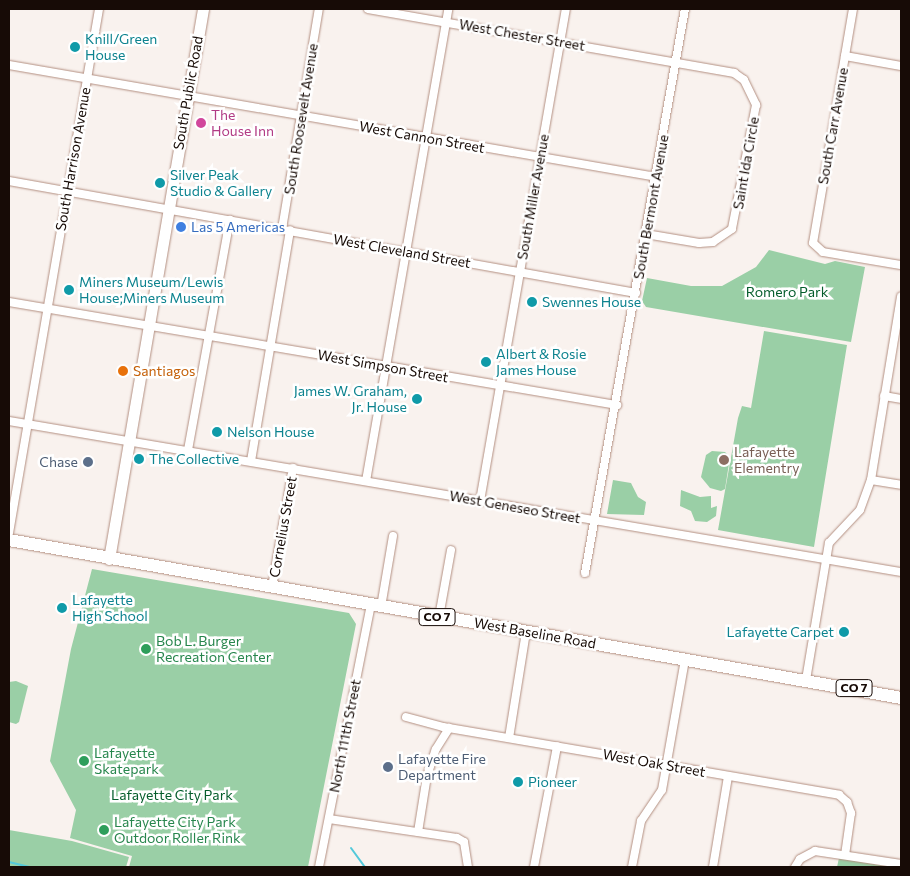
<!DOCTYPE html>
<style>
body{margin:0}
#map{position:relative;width:910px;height:876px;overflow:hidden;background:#f9f2ee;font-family:Commissioner,sans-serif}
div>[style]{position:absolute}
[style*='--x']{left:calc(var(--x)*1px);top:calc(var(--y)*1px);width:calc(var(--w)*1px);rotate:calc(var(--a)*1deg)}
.green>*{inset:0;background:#9acfa6}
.stream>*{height:2px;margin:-1px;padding:0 1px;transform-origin:1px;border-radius:1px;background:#53c9da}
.roads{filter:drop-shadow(0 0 1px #b38f81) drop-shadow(0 0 1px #b38f81)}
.street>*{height:8px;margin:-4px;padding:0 4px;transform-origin:4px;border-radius:4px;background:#fff}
.secondary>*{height:11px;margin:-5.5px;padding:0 5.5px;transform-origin:5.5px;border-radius:5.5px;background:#fff}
.primary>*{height:12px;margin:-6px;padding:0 6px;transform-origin:6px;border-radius:6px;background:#fff}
.dots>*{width:14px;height:14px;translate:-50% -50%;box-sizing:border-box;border:2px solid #fff;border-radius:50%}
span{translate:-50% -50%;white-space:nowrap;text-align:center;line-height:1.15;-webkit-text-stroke:5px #fff;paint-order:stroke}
.shield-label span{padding:1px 4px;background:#fff;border:1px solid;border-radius:4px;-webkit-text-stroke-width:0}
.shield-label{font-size:12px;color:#170b06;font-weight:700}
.street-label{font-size:14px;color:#170b06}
.culture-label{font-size:14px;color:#0d838f}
.left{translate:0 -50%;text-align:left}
.right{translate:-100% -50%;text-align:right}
.hotel-label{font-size:14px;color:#b23c85}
.shop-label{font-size:14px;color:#366cbe}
.park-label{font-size:14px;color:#055d2c}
.food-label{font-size:14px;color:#c56008}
.education-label{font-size:14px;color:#785e54}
.service-label{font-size:14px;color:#4e5e75}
.leisure-label{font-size:14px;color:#27864d}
.frame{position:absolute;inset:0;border:10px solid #170b06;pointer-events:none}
</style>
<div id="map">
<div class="green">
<i style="clip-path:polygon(769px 250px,825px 264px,835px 261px,865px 267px,851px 342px,646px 307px,642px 301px,647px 278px,691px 286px,722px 286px,756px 267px)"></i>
<i style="clip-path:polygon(764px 331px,847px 345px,814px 547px,718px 530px,738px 418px,742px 406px,751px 408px)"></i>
<i style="clip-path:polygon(712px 451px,725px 452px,730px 457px,725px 489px,721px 491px,710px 488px,701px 477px,706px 455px)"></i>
<i style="clip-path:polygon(613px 480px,631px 483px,638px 497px,646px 502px,644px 515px,607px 514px)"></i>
<i style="clip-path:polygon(681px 490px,700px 497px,711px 496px,711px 508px,717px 506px,716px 516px,707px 522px,695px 521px,691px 511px,680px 506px)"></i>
<i style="clip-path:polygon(92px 569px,349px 613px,356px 624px,308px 867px,129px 867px,132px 856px,70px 838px,76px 810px,50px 761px,71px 649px)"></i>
<i style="clip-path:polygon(16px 681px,28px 686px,19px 722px,16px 724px,9px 722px,9px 682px)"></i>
<i style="clip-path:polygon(9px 830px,72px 841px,129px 857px,126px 867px,9px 867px)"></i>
<i style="clip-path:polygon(839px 858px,891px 867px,837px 867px)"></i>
</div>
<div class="stream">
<i style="--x:351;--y:848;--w:24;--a:54"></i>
<i style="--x:9;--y:862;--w:21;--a:14"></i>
</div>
<div class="roads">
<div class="street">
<i style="--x:368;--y:9;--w:372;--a:9.9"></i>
<i style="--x:734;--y:73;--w:12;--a:35"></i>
<i style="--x:744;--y:80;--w:28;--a:64"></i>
<i style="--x:756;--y:105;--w:126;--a:101"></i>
<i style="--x:732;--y:229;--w:23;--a:146"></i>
<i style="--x:713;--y:242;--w:14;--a:176"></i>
<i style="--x:699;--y:243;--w:54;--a:-170.4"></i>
<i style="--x:853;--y:9;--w:237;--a:99.7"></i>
<i style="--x:813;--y:243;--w:13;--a:42"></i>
<i style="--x:823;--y:252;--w:79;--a:9.5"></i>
<i style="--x:845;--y:56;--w:57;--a:10.1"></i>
<i style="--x:9;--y:65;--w:658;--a:9.81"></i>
<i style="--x:9;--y:181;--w:637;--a:10.13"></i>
<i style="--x:282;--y:229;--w:223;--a:-80.5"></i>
<i style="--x:9;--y:302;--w:617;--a:9.62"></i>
<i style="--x:884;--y:396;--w:17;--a:10"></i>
<i style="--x:9;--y:421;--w:905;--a:9.61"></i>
<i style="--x:188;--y:450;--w:234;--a:-79.7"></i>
<i style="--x:251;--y:461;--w:234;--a:-80.4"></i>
<i style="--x:871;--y:480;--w:30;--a:9"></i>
<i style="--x:366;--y:481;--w:479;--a:-80.1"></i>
<i style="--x:480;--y:501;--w:499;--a:-80.1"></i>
<i style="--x:9;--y:533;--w:532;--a:-80.25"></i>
<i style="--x:585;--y:573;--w:573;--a:-79.95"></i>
<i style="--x:272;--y:587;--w:121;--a:-80"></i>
<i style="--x:381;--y:607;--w:72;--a:-80.4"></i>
<i style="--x:439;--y:617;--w:68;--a:-79.8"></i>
<i style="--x:806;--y:680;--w:139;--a:-80.5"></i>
<i style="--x:829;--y:543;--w:45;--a:-46.8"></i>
<i style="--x:860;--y:510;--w:32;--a:-70"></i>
<i style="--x:871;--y:480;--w:186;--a:-80.7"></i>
<i style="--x:406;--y:717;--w:38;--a:15"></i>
<i style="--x:443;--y:727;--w:402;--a:9.7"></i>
<i style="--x:839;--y:795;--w:11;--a:41"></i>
<i style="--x:847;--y:802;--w:12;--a:70"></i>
<i style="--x:851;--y:813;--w:42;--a:98.1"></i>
<i style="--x:509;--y:738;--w:107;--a:-80.9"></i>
<i style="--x:329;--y:819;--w:129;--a:8.4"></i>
<i style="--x:457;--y:838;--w:8;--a:30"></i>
<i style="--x:464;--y:842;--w:25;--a:81"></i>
<i style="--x:418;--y:832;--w:57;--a:-80.9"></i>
<i style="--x:427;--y:776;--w:28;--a:-72"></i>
<i style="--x:436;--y:749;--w:25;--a:-58"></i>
<i style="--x:319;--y:867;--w:267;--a:-78.8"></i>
<i style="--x:534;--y:867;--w:123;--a:-79.2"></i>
<i style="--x:632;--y:867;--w:47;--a:-78.9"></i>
<i style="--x:641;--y:821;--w:37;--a:-56"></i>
<i style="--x:662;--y:790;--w:133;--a:-80"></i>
<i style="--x:713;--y:867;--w:92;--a:-80.6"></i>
<i style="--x:795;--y:867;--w:9;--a:-58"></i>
<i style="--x:800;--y:859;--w:17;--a:-28"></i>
<i style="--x:815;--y:851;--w:87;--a:8.6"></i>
</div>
<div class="secondary">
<i style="--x:109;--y:559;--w:558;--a:-80.3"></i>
</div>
<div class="primary">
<i style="--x:9;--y:540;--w:906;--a:10.04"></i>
</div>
</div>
<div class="dots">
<i style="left:75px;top:47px;background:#0f9aa8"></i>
<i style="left:201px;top:123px;background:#d1479c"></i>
<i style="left:160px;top:183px;background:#0f9aa8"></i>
<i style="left:181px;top:227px;background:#3f7fe0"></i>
<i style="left:69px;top:290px;background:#0f9aa8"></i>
<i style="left:532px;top:302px;background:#0f9aa8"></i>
<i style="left:486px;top:362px;background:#0f9aa8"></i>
<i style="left:123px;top:371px;background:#e8710a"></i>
<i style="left:417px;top:399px;background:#0f9aa8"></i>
<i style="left:217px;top:432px;background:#0f9aa8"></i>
<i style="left:139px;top:459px;background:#0f9aa8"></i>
<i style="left:724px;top:460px;background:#8d6e63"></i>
<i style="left:88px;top:462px;background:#5c6f8a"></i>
<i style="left:62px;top:608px;background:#0f9aa8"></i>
<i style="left:844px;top:632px;background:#0f9aa8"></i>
<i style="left:146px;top:649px;background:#2e9e5b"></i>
<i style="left:84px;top:761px;background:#2e9e5b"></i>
<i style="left:388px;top:767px;background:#5c6f8a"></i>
<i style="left:518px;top:782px;background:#0f9aa8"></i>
<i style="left:104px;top:830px;background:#2e9e5b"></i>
</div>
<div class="shield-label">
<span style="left:437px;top:617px">CO 7</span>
<span style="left:854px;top:688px">CO 7</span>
</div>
<div class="street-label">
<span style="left:522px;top:35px;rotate:10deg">West Chester Street</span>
<span style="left:188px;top:93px;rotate:-80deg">South Public Road</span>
<span style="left:301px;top:119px;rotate:-81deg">South Roosevelt Avenue</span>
<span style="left:833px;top:126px;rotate:-80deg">South Carr Avenue</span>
<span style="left:422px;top:137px;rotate:10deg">West Cannon Street</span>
<span style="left:73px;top:159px;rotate:-80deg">South Harrison Avenue</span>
<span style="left:746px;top:163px;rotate:-80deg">Saint Ida Circle</span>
<span style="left:533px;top:197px;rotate:-80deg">South Miller Avenue</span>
<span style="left:651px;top:207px;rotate:-80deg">South Bermont Avenue</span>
<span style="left:402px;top:251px;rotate:10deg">West Cleveland Street</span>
<span style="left:383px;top:366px;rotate:10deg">West Simpson Street</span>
<span style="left:515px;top:507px;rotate:10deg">West Geneseo Street</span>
<span style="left:283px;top:527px;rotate:-80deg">Cornelius Street</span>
<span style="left:535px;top:633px;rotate:10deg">West Baseline Road</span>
<span style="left:345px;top:736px;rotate:-79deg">North 111th Street</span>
<span style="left:654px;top:763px;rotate:10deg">West Oak Street</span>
</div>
<div class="culture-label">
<span class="left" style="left:85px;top:47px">Knill/Green<br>House</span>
<span class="left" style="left:170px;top:183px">Silver Peak<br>Studio &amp; Gallery</span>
<span class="left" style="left:79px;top:290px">Miners Museum/Lewis<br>House;Miners Museum</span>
<span class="left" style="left:542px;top:302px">Swennes House</span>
<span class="left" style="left:496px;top:362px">Albert &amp; Rosie<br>James House</span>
<span class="right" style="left:407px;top:399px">James W. Graham,<br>Jr. House</span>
<span class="left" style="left:227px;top:432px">Nelson House</span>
<span class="left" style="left:149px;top:459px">The Collective</span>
<span class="left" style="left:72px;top:608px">Lafayette<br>High School</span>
<span class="right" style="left:834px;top:632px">Lafayette Carpet</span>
<span class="left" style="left:528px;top:782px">Pioneer</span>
</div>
<div class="hotel-label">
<span class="left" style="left:211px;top:123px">The<br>House Inn</span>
</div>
<div class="shop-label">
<span class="left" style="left:191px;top:227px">Las 5 Americas</span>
</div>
<div class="park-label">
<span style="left:787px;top:292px">Romero Park</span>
<span style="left:172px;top:795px">Lafayette City Park</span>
</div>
<div class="food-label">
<span class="left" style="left:133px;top:371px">Santiagos</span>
</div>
<div class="education-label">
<span class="left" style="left:734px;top:460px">Lafayette<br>Elementry</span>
</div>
<div class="service-label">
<span class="right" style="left:78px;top:462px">Chase</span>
<span class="left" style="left:398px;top:767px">Lafayette Fire<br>Department</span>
</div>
<div class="leisure-label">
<span class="left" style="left:156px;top:649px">Bob L. Burger<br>Recreation Center</span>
<span class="left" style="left:94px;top:761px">Lafayette<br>Skatepark</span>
<span class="left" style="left:114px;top:830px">Lafayette City Park<br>Outdoor Roller Rink</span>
</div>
<div class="frame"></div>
</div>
